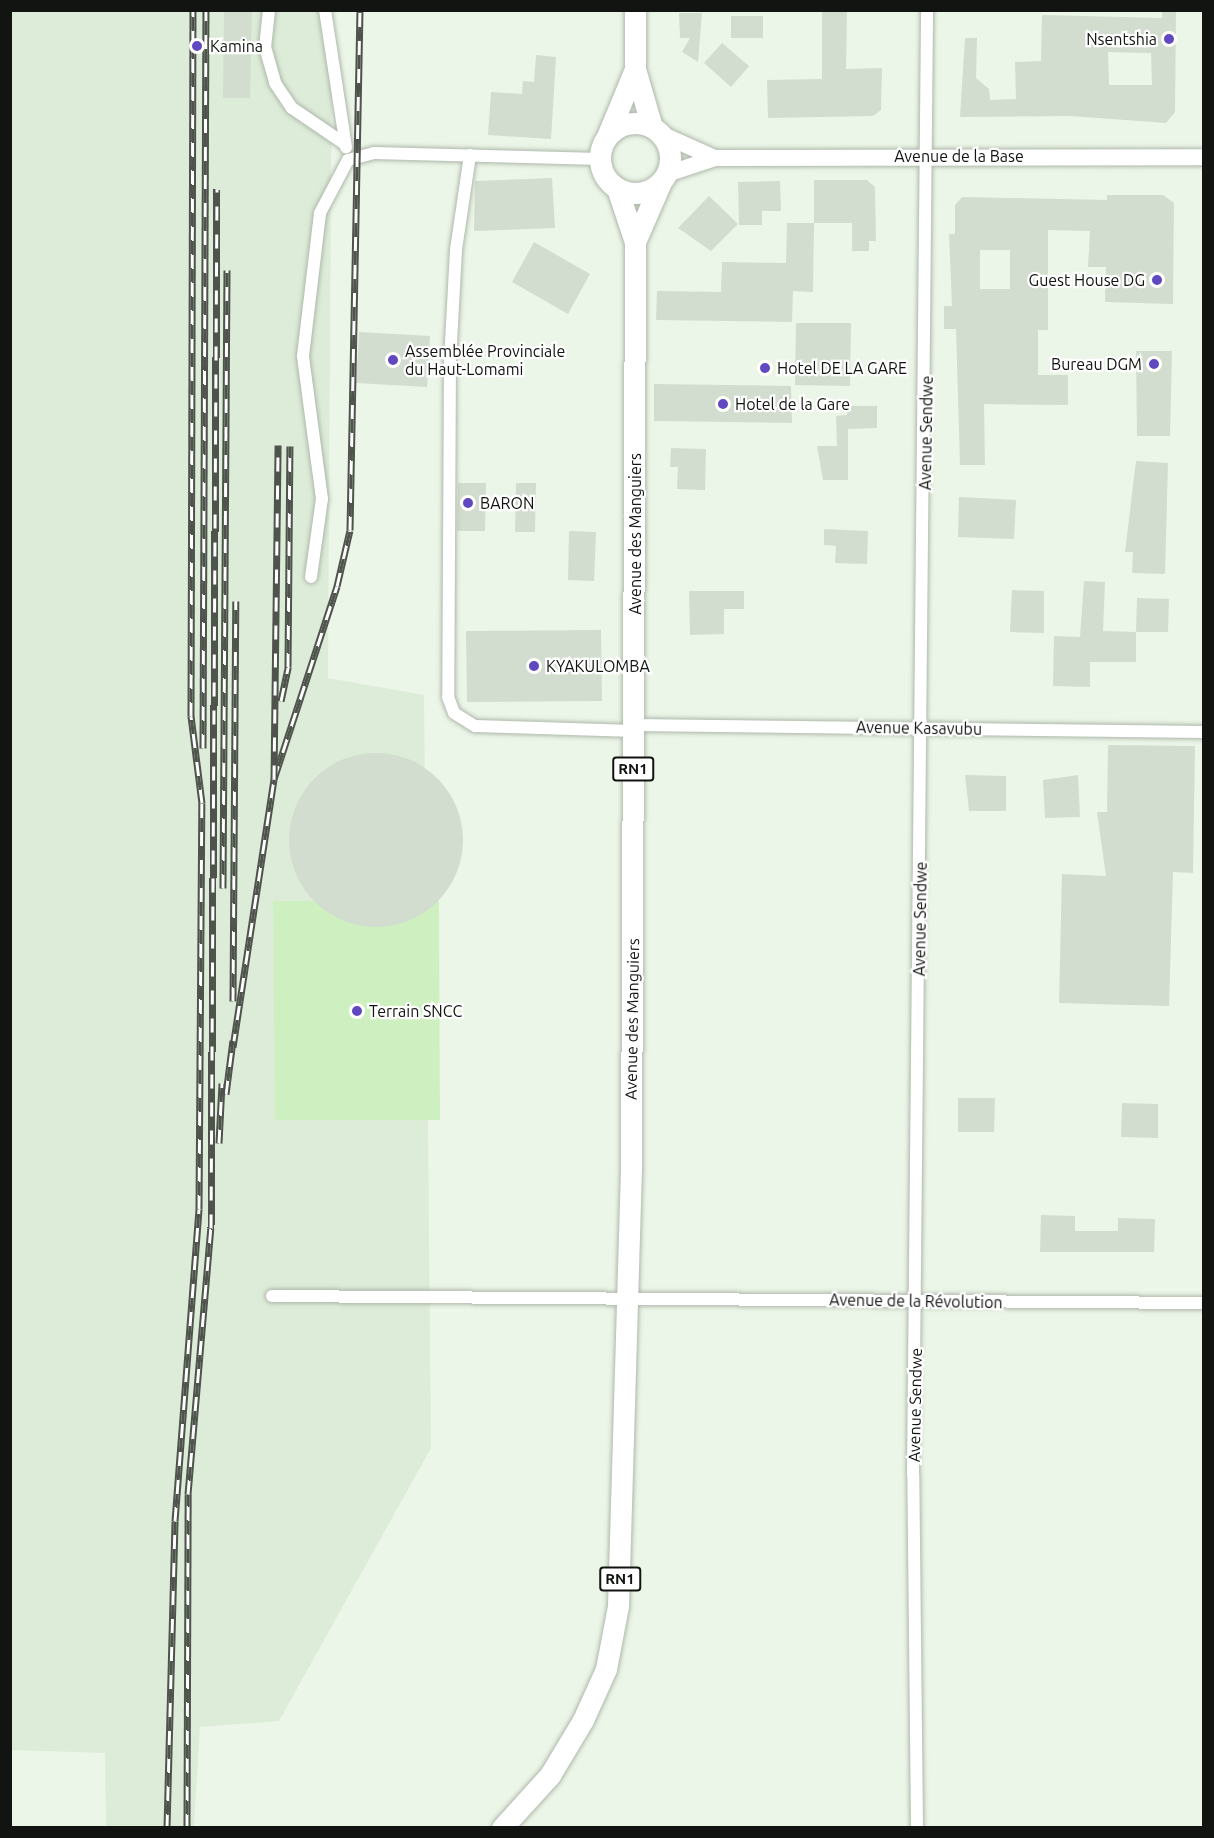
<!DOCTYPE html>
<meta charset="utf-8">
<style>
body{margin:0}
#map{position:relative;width:1214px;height:1838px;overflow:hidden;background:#ecf6e8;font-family:Ubuntu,sans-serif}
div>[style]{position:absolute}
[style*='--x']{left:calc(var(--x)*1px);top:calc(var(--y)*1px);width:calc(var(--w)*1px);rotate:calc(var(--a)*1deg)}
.built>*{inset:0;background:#ddecd8}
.green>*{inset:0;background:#cef0c1}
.building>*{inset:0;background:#d2dccf}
.round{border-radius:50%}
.roads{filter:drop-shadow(0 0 2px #aeb8ab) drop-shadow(0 0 2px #aeb8ab)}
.street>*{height:12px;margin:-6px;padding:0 6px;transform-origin:6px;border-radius:6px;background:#fff}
.secondary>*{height:16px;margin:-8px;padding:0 8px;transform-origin:8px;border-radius:8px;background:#fff}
.highway>*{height:21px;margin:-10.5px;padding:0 10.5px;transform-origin:10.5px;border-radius:10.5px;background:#fff}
.highway>.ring{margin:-10.5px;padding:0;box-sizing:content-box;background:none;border:21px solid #fff;border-radius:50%}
.rail>*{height:7px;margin-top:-3.5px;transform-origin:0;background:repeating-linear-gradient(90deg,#fff 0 14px,#4e534c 0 28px);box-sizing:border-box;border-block:2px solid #4e534c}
.dots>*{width:16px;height:16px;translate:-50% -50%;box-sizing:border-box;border:3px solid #fff;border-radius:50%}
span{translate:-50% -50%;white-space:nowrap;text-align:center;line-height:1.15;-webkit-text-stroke:4.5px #fff;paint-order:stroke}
.shield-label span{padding:2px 4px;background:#fff;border:2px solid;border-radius:4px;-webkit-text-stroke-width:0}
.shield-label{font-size:15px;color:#111410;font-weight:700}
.poi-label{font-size:16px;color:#111410}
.right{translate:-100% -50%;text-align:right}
.left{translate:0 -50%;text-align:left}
.street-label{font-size:16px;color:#111410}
.frame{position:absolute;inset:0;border:12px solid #111410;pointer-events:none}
</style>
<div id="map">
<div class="built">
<i style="clip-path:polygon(11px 11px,332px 11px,328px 678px,424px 695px,431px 1448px,279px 1721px,200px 1727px,194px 1827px,106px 1827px,105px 1753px,11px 1750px)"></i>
</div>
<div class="green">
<i style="clip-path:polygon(273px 901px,439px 901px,440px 1120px,275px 1120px)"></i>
</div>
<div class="building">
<i style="clip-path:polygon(224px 10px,252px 10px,250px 98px,223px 98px)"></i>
<i style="clip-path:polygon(822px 10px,847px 10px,846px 69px,882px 68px,881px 110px,873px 116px,768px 118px,767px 80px,822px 79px)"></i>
<i style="clip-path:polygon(evenodd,1162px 11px,1176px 11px,1175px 112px,1166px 123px,1070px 116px,960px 117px,965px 38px,977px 38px,976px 78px,989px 89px,990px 100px,1016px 99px,1015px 62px,1041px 61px,1042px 15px,1162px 18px,1162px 11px,1108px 52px,1151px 53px,1152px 85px,1109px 85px,1108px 52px)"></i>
<i style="clip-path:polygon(679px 13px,702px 13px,698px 62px,682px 52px,690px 38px,680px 38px)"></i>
<i style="clip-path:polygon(731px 16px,763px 16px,763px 38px,731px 38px)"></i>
<i style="clip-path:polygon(722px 43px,749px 66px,731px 87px,704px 63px)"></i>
<i style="clip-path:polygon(536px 55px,556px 57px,551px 139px,488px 135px,491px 92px,522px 94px,523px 81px,534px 82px)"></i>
<i style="clip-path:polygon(552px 178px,555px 228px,474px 231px,475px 181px)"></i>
<i style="clip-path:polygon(814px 180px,867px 180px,875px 187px,876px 241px,869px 241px,869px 251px,852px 251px,852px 223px,814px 223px)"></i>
<i style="clip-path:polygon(780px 181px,781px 211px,762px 211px,762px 225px,739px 225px,738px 182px)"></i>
<i style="clip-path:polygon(evenodd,1107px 195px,1163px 195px,1174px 203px,1173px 304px,1105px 302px,1106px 267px,1088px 267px,1090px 231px,1048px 230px,1048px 330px,1038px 330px,1038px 375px,1068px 375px,1068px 405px,984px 404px,985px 465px,960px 465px,956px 329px,944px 329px,944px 306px,952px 306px,949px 234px,955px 234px,955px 205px,962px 197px,1107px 200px,1107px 195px,980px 250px,1010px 250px,1010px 289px,980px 289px,980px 250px)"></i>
<i style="clip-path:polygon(709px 196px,738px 224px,711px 251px,678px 228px)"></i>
<i style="clip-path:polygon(787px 223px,814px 223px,813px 292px,793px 291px,792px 322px,656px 320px,657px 291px,721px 292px,722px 262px,786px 263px)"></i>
<i style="clip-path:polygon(534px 242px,590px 274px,568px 314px,512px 282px)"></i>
<i style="clip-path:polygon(796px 323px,851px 323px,850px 386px,795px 385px)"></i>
<i style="clip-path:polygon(359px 332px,430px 336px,427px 387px,356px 383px)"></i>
<i style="clip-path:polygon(1136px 351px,1172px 351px,1170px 436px,1137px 436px)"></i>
<i style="clip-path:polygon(654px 384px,791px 386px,792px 423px,654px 421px)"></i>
<i style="clip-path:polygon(847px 406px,877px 406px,877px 428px,848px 429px,848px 480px,823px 480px,817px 446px,837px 446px,836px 416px,847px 415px)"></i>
<i style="clip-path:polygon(671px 448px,706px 449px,705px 490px,677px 489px,678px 467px,670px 467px)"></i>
<i style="clip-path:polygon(1136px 461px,1168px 463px,1165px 574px,1132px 573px,1133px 552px,1125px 552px)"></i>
<i style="clip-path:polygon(458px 483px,486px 483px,485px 531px,457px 531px)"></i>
<i style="clip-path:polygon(516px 483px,536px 483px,535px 532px,515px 532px)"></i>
<i style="clip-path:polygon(959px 497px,1016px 500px,1014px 539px,958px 537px)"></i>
<i style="clip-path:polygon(824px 529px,868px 531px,867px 564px,835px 563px,836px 546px,824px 545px)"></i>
<i style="clip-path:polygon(569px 531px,596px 532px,594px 581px,568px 580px)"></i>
<i style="clip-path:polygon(1084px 581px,1105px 582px,1103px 631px,1136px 632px,1136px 662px,1090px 662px,1090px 687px,1053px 686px,1054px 636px,1080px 637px)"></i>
<i style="clip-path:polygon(1012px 590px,1044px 591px,1044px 633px,1010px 632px)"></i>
<i style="clip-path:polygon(689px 591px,744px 591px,744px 609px,724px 609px,724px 634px,690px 635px)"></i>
<i style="clip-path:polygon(1137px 598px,1169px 599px,1168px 632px,1136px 632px)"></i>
<i style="clip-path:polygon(601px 630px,602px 701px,467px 702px,466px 631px)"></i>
<i style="clip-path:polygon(1108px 745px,1195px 746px,1193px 873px,1173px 872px,1169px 1006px,1059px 1003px,1062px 874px,1106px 876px,1097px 812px,1107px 812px)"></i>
<i class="round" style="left:289px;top:753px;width:174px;height:174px"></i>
<i style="clip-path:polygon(965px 775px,1006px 776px,1006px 811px,969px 811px)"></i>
<i style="clip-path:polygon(1078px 775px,1080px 817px,1045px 818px,1043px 780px)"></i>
<i style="clip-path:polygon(958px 1098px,995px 1098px,994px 1132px,958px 1132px)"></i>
<i style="clip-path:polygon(1122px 1103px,1158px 1104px,1158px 1138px,1121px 1137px)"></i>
<i style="clip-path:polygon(1041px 1215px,1075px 1216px,1075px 1231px,1118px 1231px,1118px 1218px,1155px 1219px,1154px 1252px,1040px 1252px)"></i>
</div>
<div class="roads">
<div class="street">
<i style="--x:269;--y:10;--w:37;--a:96"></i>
<i style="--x:265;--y:47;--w:37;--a:74"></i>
<i style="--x:275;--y:83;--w:30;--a:56"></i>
<i style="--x:292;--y:108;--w:64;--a:34.2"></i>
<i style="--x:325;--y:10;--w:139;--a:81.3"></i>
<i style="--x:470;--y:155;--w:96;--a:98.4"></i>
<i style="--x:456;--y:250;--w:111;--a:93.1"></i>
<i style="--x:450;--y:361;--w:336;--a:90.3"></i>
<i style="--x:448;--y:697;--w:17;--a:69"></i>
<i style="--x:454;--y:713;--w:25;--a:32"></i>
<i style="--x:475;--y:726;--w:160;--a:1.8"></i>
<i style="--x:311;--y:577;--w:79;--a:-82"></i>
<i style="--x:322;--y:499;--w:144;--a:-97.6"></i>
<i style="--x:303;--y:356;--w:144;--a:-83.2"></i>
<i style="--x:320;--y:213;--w:60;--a:-62.2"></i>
<i style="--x:348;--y:160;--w:27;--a:-15"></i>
<i style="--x:374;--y:153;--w:226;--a:1.5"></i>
<i style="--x:635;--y:725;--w:569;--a:0.7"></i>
<i style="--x:272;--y:1296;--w:932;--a:0.43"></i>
<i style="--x:917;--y:1828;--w:354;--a:-90.6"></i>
<i style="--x:913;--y:1474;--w:1464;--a:-89.45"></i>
</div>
<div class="secondary">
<i style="--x:661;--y:134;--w:59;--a:24"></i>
<i style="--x:667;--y:174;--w:51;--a:-18.4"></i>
<i style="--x:715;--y:158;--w:489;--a:-0.1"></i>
</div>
<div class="highway">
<i style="--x:635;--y:10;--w:59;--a:90"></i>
<i style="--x:635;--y:69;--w:60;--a:73.7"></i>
<i class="ring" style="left:600px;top:123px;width:49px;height:49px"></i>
<i style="--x:608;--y:134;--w:70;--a:-67.4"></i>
<i style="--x:617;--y:188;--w:57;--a:71.6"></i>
<i style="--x:502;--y:1828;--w:72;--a:-47.8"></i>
<i style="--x:550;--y:1775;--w:64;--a:-59"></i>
<i style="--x:583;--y:1720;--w:56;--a:-65.7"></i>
<i style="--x:606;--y:1669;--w:64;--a:-79.2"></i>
<i style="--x:618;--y:1606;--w:437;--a:-88.3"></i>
<i style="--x:631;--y:1169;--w:927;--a:-89.75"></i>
<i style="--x:635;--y:242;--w:65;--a:-66.6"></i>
</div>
</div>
<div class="rail">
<i style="--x:281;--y:701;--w:35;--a:-78"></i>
<i style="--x:288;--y:667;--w:221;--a:-89.5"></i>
<i style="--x:203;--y:748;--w:738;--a:-89.77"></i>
<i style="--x:274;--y:779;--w:203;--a:-71.9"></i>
<i style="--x:337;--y:586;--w:57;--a:-76.9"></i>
<i style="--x:350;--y:530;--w:520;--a:-88.9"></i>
<i style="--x:223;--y:888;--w:618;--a:-89.63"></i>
<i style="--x:233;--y:1001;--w:400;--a:-89.6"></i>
<i style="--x:233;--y:1047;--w:271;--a:-81.3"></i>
<i style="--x:274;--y:779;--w:334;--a:-89.3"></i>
<i style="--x:226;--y:1094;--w:54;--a:-82.6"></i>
<i style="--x:219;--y:1143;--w:60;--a:-87.1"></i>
<i style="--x:167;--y:1828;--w:307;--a:-88.5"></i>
<i style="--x:175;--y:1521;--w:313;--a:-85.6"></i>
<i style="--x:199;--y:1209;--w:406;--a:-89.6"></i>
<i style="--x:202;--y:803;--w:88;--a:-97.2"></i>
<i style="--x:191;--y:716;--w:706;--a:-89.84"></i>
<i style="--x:187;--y:1828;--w:334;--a:-89.8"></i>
<i style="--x:188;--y:1494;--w:267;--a:-85.1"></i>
<i style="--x:211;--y:1228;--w:1039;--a:-89.67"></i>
</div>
<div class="dots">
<i style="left:1169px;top:39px;background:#6048c0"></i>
<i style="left:197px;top:46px;background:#6048c0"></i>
<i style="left:1157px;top:280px;background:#6048c0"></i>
<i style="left:393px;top:360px;background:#6048c0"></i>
<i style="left:1154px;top:364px;background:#6048c0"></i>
<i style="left:765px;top:368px;background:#6048c0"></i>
<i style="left:723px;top:404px;background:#6048c0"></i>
<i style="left:468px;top:503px;background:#6048c0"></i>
<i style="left:534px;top:666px;background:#6048c0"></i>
<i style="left:357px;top:1011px;background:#6048c0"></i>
</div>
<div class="shield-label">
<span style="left:633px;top:769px">RN1</span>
<span style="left:620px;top:1579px">RN1</span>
</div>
<div class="poi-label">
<span class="right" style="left:1157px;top:39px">Nsentshia</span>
<span class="left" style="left:210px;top:46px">Kamina</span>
<span class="right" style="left:1145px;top:280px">Guest House DG</span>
<span class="left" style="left:405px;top:360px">Assemblée Provinciale<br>du Haut-Lomami</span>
<span class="right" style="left:1142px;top:364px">Bureau DGM</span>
<span class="left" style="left:777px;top:368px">Hotel DE LA GARE</span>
<span class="left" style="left:735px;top:404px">Hotel de la Gare</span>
<span class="left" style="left:480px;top:503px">BARON</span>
<span class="left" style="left:546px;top:666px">KYAKULOMBA</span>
<span class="left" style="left:369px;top:1011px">Terrain SNCC</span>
</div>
<div class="street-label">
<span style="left:959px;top:156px">Avenue de la Base</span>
<span style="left:926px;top:433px;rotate:-89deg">Avenue Sendwe</span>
<span style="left:635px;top:534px;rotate:-90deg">Avenue des Manguiers</span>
<span style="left:919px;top:728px;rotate:1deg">Avenue Kasavubu</span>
<span style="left:920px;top:919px;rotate:-89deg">Avenue Sendwe</span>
<span style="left:632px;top:1019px;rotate:-89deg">Avenue des Manguiers</span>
<span style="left:916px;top:1301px;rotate:1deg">Avenue de la Révolution</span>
<span style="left:915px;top:1405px;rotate:-89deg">Avenue Sendwe</span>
</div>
<div class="frame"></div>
</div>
